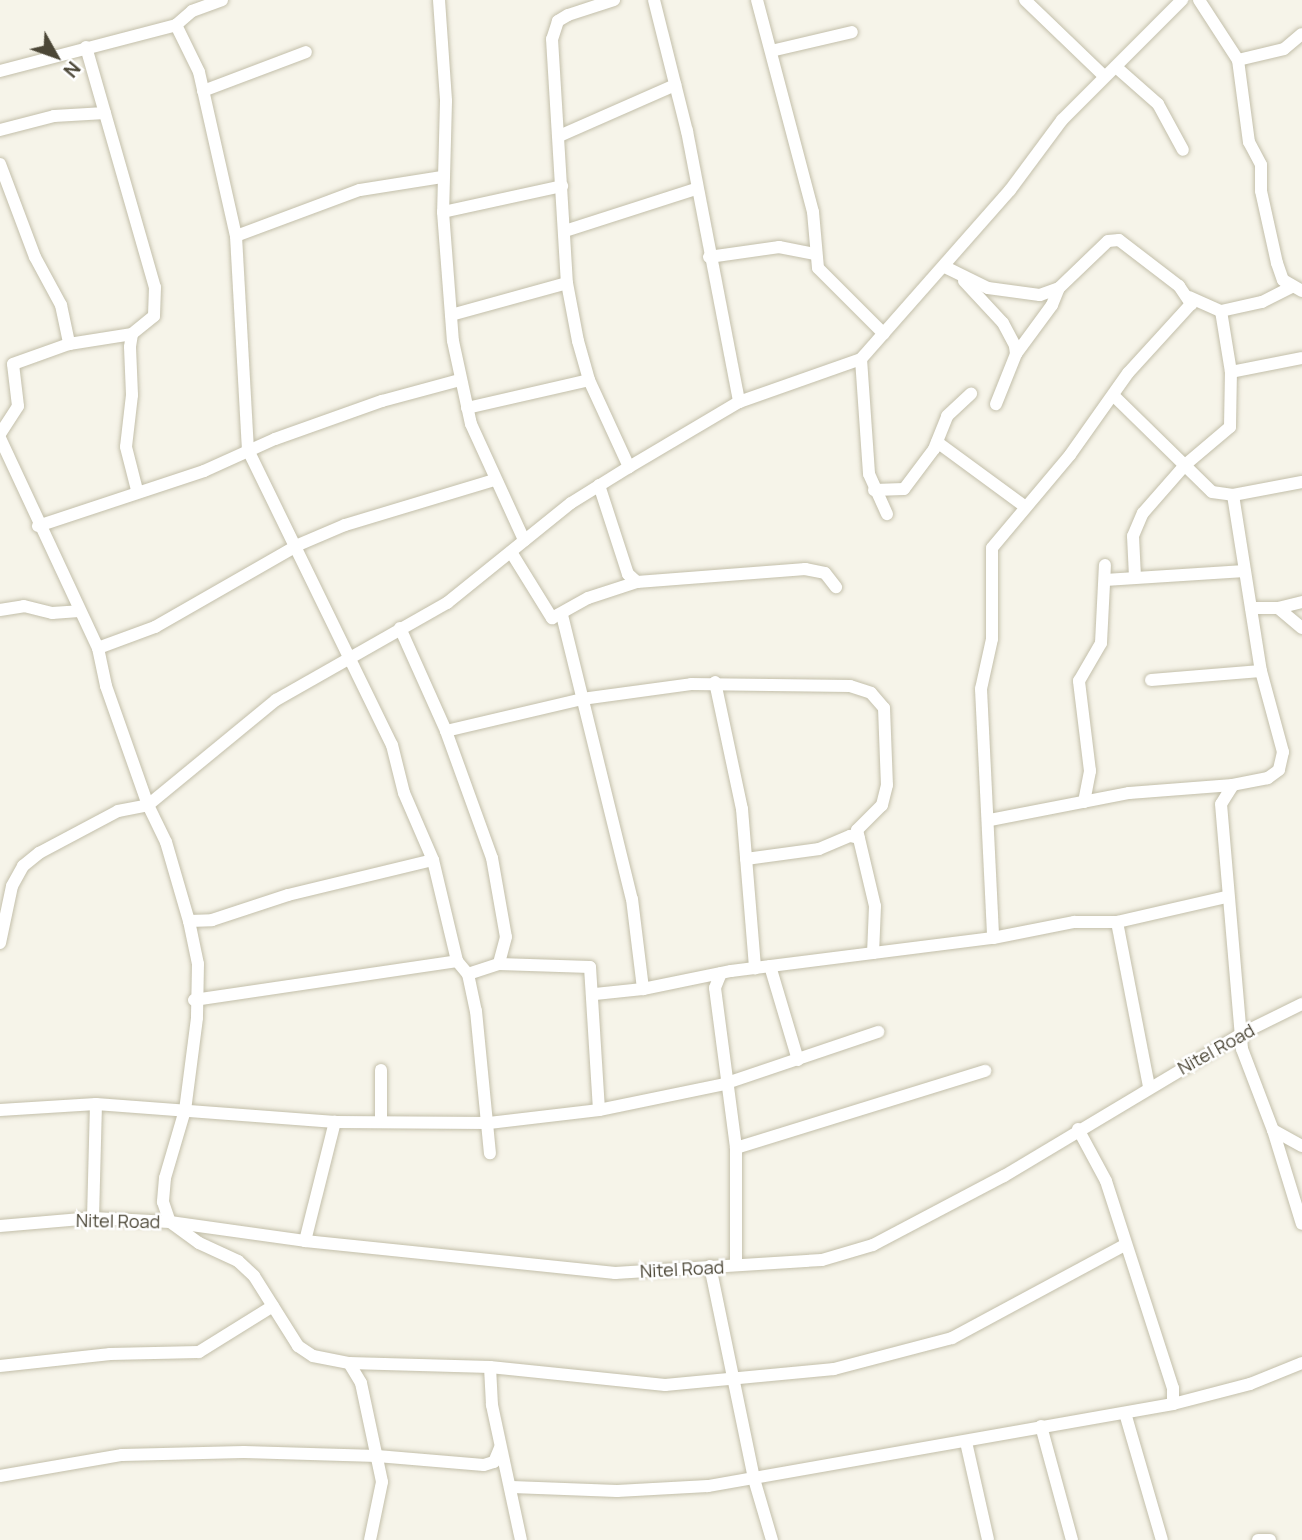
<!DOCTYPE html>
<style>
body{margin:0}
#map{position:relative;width:1302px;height:1540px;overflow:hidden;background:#f6f4e9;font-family:Manrope,sans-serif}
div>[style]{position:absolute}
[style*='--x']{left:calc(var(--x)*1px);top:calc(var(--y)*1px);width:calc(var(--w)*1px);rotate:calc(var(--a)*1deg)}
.roads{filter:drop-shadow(0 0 2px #c3bfaa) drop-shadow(0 0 2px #c3bfaa)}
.minor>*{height:12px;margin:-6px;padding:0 6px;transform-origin:6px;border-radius:6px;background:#fff}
span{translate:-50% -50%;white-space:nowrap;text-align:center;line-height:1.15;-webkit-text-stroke:5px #fff;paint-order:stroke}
.street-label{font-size:18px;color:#4b4636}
.north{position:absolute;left:21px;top:21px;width:70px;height:70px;-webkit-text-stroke:5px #fff;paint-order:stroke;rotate:130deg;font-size:19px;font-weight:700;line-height:28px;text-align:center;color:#4b4636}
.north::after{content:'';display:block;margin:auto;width:24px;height:32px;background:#4b4636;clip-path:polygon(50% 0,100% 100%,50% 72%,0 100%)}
</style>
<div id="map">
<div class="roads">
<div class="minor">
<i style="--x:439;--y:0;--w:101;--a:86"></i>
<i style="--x:446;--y:101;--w:111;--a:91.5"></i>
<i style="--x:443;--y:212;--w:129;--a:85.6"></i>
<i style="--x:453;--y:341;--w:85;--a:77.8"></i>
<i style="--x:471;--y:424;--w:128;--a:65.4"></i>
<i style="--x:614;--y:0;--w:48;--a:161.9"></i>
<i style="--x:568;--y:15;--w:12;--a:149"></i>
<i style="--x:558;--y:21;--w:19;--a:108"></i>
<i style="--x:552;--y:39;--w:244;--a:86.5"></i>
<i style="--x:567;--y:283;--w:59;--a:79.3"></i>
<i style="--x:578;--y:341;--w:41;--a:74.2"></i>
<i style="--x:589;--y:380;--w:96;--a:65.3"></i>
<i style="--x:654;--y:0;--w:135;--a:75.9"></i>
<i style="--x:687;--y:131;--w:276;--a:79.1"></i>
<i style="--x:757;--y:0;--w:219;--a:75.2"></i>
<i style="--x:813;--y:212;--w:56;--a:84.9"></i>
<i style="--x:818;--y:268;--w:93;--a:45"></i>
<i style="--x:1025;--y:0;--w:110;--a:43.9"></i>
<i style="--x:1199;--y:0;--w:72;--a:57"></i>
<i style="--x:1238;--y:60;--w:83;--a:82.4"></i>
<i style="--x:1249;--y:142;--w:26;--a:62"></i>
<i style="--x:1261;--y:165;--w:26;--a:90"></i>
<i style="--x:1261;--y:191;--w:74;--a:77.5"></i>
<i style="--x:1277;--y:263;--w:18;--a:71"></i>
<i style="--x:1283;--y:280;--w:22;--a:30"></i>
<i style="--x:176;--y:25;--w:52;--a:63.9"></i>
<i style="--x:199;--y:72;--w:168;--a:77.3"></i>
<i style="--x:236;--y:236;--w:214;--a:86.8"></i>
<i style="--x:248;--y:450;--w:328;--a:64"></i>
<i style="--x:392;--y:745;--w:49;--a:76"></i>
<i style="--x:404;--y:793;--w:73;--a:66.6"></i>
<i style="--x:433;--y:860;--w:104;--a:76.6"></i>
<i style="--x:457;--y:961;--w:17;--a:50"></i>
<i style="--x:468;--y:974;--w:38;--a:78"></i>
<i style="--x:476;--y:1011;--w:143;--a:84.4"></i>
<i style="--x:86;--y:47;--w:250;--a:74"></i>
<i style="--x:155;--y:287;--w:29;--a:92"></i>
<i style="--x:154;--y:316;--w:28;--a:141"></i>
<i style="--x:132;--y:334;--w:13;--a:99"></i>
<i style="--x:130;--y:347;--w:48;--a:87.6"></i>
<i style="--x:132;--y:395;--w:52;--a:96.6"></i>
<i style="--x:126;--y:447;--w:44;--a:75.7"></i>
<i style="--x:771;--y:51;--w:83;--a:-13.2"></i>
<i style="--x:1238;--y:60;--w:47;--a:-13.4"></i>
<i style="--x:1284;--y:49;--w:23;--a:-40"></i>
<i style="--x:1116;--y:67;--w:56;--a:41.4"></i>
<i style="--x:1158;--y:104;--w:52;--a:61.5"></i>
<i style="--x:0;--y:71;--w:182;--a:-14.6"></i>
<i style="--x:176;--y:25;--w:21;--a:-41"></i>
<i style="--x:192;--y:11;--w:32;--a:-20"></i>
<i style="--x:203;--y:91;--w:110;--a:-20.7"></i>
<i style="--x:0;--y:130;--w:56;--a:-14.5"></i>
<i style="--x:54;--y:116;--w:51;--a:-3.4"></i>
<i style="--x:559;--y:136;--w:127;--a:-23.7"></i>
<i style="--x:0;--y:164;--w:99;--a:69.4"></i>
<i style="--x:35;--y:257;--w:55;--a:61.6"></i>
<i style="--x:61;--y:305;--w:40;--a:78"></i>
<i style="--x:443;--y:212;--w:122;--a:-12.3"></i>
<i style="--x:565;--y:231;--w:138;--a:-17.8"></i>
<i style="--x:236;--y:236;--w:132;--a:-20.4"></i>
<i style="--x:360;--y:190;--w:83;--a:-9"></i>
<i style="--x:709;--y:257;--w:71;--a:-8.1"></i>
<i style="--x:779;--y:247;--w:37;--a:11"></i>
<i style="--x:945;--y:267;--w:48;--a:26"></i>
<i style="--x:988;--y:288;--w:52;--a:7.7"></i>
<i style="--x:1040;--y:295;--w:20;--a:-20"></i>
<i style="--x:1059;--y:288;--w:68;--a:-43.8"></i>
<i style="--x:1108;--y:241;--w:11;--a:-5"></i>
<i style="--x:1119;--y:240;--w:76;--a:37.5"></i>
<i style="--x:1179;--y:286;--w:22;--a:56"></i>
<i style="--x:1191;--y:304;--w:93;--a:132.4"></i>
<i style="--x:1128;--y:373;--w:100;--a:125.3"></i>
<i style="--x:1070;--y:455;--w:121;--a:130"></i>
<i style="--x:992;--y:548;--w:91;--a:90"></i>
<i style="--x:992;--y:639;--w:51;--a:102.4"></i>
<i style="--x:981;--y:689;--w:249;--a:87.2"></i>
<i style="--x:964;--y:281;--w:57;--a:47.1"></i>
<i style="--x:1003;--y:323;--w:26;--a:62"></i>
<i style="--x:1015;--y:346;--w:8;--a:83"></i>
<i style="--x:1016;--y:354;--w:54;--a:111.8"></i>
<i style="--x:1189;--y:297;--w:35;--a:24"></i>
<i style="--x:1221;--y:311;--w:42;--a:-12.4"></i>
<i style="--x:1262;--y:302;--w:34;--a:-27"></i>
<i style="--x:1221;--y:311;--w:62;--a:80.7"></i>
<i style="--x:451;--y:315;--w:120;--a:-15.4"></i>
<i style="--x:1016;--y:354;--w:61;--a:-53.7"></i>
<i style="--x:1052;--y:305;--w:18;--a:-68"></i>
<i style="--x:861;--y:359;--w:115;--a:86"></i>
<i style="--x:869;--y:474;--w:44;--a:65.8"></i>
<i style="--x:1114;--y:396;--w:137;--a:44.4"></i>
<i style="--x:1212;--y:492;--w:21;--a:8"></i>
<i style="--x:1233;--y:495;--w:70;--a:-10.7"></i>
<i style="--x:467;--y:408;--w:125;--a:-12.9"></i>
<i style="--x:0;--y:434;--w:33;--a:-57"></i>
<i style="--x:18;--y:406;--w:42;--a:-96.8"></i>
<i style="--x:13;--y:364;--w:59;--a:-19.7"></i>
<i style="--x:69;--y:344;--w:64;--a:-9"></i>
<i style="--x:0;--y:438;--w:232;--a:65"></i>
<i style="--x:98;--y:648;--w:39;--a:78"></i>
<i style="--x:106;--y:686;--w:126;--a:70.6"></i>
<i style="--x:148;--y:805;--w:41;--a:64.1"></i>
<i style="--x:166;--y:842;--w:82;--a:73.8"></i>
<i style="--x:189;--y:921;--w:44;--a:78.2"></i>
<i style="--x:198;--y:964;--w:54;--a:91.1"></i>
<i style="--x:197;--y:1018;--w:93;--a:97.4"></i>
<i style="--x:185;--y:1110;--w:71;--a:106.4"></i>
<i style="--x:165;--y:1178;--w:24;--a:95"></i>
<i style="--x:163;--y:1202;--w:21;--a:71"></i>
<i style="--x:170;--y:1222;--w:36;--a:36"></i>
<i style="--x:199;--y:1243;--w:43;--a:24.8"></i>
<i style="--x:238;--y:1261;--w:22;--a:43"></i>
<i style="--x:254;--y:1276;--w:83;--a:57.8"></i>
<i style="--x:298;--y:1346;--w:18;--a:34"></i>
<i style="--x:313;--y:1356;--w:37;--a:11"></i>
<i style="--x:349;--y:1363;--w:141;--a:1.6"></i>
<i style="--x:490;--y:1367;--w:176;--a:5.9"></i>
<i style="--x:665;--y:1385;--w:170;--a:-5.4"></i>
<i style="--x:834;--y:1369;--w:122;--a:-14.7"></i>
<i style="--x:952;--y:1338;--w:196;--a:-28.3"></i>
<i style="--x:937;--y:442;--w:108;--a:36.3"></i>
<i style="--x:599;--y:485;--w:94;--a:72"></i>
<i style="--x:628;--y:574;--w:12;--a:42"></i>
<i style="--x:874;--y:490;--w:30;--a:-2"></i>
<i style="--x:904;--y:489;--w:50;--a:-53.1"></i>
<i style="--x:934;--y:449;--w:35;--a:-68"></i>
<i style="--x:947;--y:416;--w:33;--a:-43"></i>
<i style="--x:1233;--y:495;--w:178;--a:81"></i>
<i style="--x:1261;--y:671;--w:84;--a:74.8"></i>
<i style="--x:1283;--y:752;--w:18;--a:103"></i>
<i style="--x:1279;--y:770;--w:14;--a:144"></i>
<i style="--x:1268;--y:778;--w:36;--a:169"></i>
<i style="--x:1233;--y:785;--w:22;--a:122"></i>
<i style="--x:1221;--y:804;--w:246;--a:85.1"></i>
<i style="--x:1242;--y:1049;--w:87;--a:69.1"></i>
<i style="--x:1273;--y:1130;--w:33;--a:29"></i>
<i style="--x:38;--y:526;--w:175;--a:-18.3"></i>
<i style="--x:204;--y:471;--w:78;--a:-24.3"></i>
<i style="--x:275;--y:439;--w:114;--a:-19.6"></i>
<i style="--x:382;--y:401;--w:81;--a:-15.1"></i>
<i style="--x:511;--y:552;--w:78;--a:58.2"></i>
<i style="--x:552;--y:618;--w:41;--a:-29.1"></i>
<i style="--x:588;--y:598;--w:52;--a:-18.1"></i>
<i style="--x:637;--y:582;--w:169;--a:-4.4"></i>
<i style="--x:805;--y:569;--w:20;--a:11"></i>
<i style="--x:825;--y:573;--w:18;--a:52"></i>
<i style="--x:1135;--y:577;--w:41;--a:-92.8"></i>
<i style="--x:1133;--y:536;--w:25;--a:-67"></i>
<i style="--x:1143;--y:513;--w:64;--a:-48.8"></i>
<i style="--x:1185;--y:465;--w:59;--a:-40.2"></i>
<i style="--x:1230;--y:427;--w:55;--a:-89"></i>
<i style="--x:1231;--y:372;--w:72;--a:-11.2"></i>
<i style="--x:1105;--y:580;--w:140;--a:-3.7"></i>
<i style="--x:1251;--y:608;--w:27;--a:0"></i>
<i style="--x:1278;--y:608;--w:31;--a:40"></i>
<i style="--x:1278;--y:608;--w:25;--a:-14"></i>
<i style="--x:0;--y:610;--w:24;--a:-9"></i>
<i style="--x:24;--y:606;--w:29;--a:14"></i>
<i style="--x:52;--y:613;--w:27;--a:-4"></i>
<i style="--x:562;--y:615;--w:292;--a:76.2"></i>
<i style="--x:632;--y:899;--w:91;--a:83"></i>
<i style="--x:400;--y:628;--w:113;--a:65.9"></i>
<i style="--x:446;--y:731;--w:135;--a:70.1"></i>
<i style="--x:492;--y:858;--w:80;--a:80"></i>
<i style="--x:506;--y:937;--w:28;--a:105"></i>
<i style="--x:98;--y:648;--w:61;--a:-20.2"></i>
<i style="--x:155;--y:627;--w:165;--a:-29.8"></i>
<i style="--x:298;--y:545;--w:51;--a:-23.1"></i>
<i style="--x:345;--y:525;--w:156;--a:-16.8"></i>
<i style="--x:1151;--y:680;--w:110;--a:-4.7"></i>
<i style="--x:715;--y:682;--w:130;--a:78"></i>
<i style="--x:742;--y:809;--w:160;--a:85.3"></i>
<i style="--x:446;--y:731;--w:140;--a:-13.2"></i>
<i style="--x:582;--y:699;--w:110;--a:-7.8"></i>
<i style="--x:691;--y:684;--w:159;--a:0.7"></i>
<i style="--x:850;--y:686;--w:22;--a:18"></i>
<i style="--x:871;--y:693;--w:20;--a:49"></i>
<i style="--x:884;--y:708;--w:77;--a:87.8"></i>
<i style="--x:887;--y:785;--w:21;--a:104"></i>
<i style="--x:882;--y:805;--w:35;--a:135"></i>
<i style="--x:857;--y:830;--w:78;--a:76.7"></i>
<i style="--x:875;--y:906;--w:47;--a:92.4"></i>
<i style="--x:1084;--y:802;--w:32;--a:-79"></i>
<i style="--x:1090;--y:771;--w:91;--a:-97"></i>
<i style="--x:1079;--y:681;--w:44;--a:-59.9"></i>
<i style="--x:1101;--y:643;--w:78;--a:-87.1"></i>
<i style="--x:990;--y:820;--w:142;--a:-11"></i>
<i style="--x:1129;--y:793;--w:104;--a:-4.4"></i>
<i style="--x:746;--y:859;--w:74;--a:-7.8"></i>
<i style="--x:819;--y:849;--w:34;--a:-23"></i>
<i style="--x:850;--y:836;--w:9;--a:13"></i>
<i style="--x:189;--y:921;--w:23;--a:-2"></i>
<i style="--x:212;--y:920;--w:80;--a:-18.2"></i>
<i style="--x:288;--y:895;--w:149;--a:-13.6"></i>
<i style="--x:1117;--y:922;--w:168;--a:79"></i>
<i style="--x:0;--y:943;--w:58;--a:-78.1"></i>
<i style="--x:12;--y:886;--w:23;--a:-61"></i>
<i style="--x:23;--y:866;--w:21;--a:-39"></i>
<i style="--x:39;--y:853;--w:89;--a:-28"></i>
<i style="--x:118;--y:811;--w:31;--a:-11"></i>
<i style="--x:148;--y:805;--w:166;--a:-39.4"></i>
<i style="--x:276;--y:700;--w:197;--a:-29.6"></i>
<i style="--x:447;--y:603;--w:159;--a:-38.9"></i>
<i style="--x:571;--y:503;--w:68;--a:-31.8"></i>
<i style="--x:629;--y:467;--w:128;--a:-30.6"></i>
<i style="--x:739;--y:402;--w:129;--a:-19.4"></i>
<i style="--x:861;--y:359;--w:225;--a:-48.6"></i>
<i style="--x:1010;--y:190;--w:87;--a:-53.4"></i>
<i style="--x:1062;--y:120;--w:170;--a:-45"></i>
<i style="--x:770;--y:966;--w:98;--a:73.4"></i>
<i style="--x:721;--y:973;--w:16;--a:112"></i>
<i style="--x:715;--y:988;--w:161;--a:82.5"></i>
<i style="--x:736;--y:1148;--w:117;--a:90"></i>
<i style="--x:468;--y:974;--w:33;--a:-18"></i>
<i style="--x:499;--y:964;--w:91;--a:1.9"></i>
<i style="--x:590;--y:967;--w:143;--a:86.4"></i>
<i style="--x:595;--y:994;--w:48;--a:-5.9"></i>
<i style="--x:643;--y:989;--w:90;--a:-11.6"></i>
<i style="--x:731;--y:971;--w:264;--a:-7.2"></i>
<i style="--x:993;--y:938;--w:83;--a:-11.2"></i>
<i style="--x:1074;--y:922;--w:43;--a:0"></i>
<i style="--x:1117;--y:922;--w:112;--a:-12.9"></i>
<i style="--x:194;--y:1000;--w:266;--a:-8.4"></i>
<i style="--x:381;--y:1070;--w:49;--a:90"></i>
<i style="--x:0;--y:1110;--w:96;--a:-3.6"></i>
<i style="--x:96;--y:1104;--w:240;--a:4.3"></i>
<i style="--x:1078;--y:1129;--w:59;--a:61.7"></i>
<i style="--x:1106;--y:1181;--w:218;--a:72.1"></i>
<i style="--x:1173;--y:1388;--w:16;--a:90"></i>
<i style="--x:1273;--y:1130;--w:98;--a:72.9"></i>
<i style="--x:736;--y:1148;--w:261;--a:-17.2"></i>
<i style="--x:93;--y:1218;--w:114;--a:-88.5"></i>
<i style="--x:0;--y:1226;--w:93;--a:-4.9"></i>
<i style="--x:93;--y:1218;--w:77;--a:3"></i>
<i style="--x:170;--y:1222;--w:136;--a:8"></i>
<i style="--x:305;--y:1241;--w:312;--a:5.9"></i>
<i style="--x:615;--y:1273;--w:207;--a:-3.6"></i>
<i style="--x:822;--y:1260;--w:53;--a:-16.4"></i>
<i style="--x:873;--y:1245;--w:148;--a:-27.8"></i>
<i style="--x:1004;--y:1176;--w:279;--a:-30.9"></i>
<i style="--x:1243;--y:1033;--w:66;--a:-26.2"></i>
<i style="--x:305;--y:1241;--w:123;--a:-75.9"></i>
<i style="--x:335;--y:1122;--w:154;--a:0.4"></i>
<i style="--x:489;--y:1123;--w:111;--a:-6.7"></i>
<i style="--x:599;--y:1110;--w:128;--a:-11.7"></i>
<i style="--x:724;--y:1084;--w:163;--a:-18.7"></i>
<i style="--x:710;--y:1266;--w:217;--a:78.3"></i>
<i style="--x:754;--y:1479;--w:64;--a:73.6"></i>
<i style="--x:349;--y:1363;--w:23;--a:59"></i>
<i style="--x:361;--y:1383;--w:101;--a:78"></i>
<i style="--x:382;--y:1482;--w:59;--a:101.7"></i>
<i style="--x:0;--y:1366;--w:111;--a:-6.2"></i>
<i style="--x:110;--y:1354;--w:89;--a:-1.3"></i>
<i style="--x:199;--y:1352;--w:87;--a:-31.9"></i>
<i style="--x:490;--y:1367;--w:38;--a:87"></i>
<i style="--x:492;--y:1405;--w:138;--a:77.9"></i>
<i style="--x:1125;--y:1413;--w:132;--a:73.8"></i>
<i style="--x:1041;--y:1426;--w:118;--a:74.8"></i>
<i style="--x:966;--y:1442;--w:100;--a:77.3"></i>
<i style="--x:0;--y:1476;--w:124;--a:-9.8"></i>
<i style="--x:122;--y:1455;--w:122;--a:-1.4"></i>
<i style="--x:244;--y:1452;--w:133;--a:1.7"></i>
<i style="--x:377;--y:1456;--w:107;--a:4.8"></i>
<i style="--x:484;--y:1465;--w:10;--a:-17"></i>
<i style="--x:494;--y:1462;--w:15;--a:-67"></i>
<i style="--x:512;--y:1487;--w:105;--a:2.2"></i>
<i style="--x:617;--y:1491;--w:91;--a:-3.1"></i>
<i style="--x:708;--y:1486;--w:472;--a:-10"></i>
<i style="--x:1173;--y:1404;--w:80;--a:-14.6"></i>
<i style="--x:1250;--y:1384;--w:56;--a:-22"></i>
<i style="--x:1258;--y:1540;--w:12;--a:0"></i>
</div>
</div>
<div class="street-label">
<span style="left:1216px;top:1049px;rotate:-29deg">Nitel Road</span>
<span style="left:118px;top:1221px;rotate:1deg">Nitel Road</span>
<span style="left:682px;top:1269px;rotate:-3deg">Nitel Road</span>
</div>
<div class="north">N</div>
</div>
